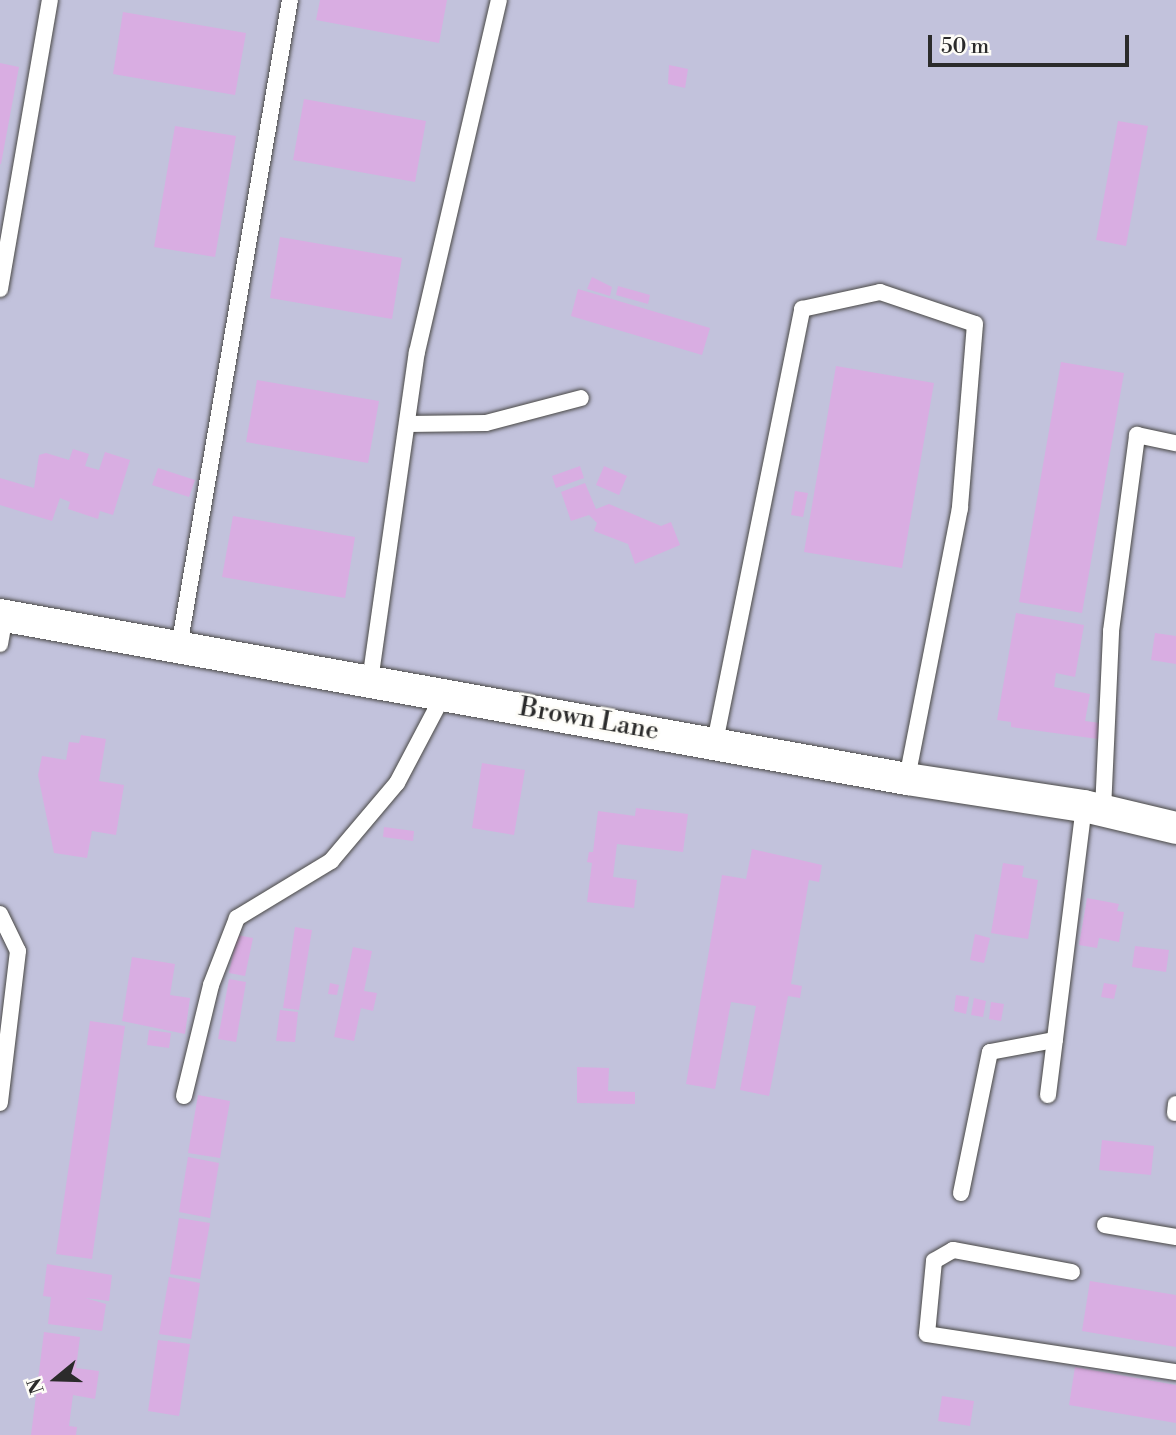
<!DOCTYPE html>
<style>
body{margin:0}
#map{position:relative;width:1176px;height:1435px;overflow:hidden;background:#f3edd7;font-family:"Libre Bodoni",serif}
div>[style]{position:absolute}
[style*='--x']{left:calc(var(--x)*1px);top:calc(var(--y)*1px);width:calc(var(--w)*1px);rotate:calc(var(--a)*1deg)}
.industrial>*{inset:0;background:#c2c2dc}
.building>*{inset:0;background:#d9ade2}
.roads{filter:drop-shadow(0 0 2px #494845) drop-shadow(0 0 2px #494845)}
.service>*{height:16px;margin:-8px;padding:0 8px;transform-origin:8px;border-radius:8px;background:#fff}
.minor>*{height:32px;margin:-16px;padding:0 16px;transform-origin:16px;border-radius:16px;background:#fff}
span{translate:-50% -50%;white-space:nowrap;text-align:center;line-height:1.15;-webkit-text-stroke:5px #fdfcf7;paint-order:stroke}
.street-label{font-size:26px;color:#2b2b2b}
.north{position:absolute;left:21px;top:1344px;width:70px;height:70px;-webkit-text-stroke:5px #fdfcf7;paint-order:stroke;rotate:251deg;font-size:19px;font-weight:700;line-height:28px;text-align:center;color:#2b2b2b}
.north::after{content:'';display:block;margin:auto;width:24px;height:32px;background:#2b2b2b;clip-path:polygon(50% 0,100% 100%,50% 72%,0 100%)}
.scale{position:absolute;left:928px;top:35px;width:201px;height:32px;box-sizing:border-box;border:4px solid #2b2b2b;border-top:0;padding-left:9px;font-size:21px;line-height:24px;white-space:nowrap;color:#2b2b2b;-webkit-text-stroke:5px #fdfcf7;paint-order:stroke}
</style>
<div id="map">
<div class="industrial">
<i style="clip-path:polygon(0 0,1176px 0,1176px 1435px,0 1435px)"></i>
</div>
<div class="building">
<i style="clip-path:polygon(320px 0,447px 0,439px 43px,316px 20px)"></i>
<i style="clip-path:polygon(123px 12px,246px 33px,235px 95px,113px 74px)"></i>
<i style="clip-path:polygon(0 63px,19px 67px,1px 164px,0 164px)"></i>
<i style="clip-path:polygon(669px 65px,688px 69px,685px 88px,668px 84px)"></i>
<i style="clip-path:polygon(304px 99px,426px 121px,415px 182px,293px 160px)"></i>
<i style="clip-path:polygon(1118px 121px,1148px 126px,1126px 246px,1096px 240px)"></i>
<i style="clip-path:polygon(175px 126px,236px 136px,215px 257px,154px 247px)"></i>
<i style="clip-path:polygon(280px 237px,402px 258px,392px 319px,270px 298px)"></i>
<i style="clip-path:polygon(592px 277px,612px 287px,610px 296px,587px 289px)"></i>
<i style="clip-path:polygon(618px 286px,650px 295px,648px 304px,616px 295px)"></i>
<i style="clip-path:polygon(578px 289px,710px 328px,702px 355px,571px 316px)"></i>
<i style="clip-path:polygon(1061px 362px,1124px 373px,1082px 613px,1019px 602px)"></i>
<i style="clip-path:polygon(836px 366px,934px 383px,902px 568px,804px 552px)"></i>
<i style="clip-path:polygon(257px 380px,379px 401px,368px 463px,246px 442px)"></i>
<i style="clip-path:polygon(73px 449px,89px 454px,85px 466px,99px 470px,105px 452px,130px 460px,113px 515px,100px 511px,98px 519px,68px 509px,70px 502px,60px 498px,52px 521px,0 505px,0 478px,34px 488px,39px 455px,46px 453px,69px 460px)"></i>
<i style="clip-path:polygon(580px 466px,584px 478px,556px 488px,552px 476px)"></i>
<i style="clip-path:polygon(604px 466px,627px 476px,619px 495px,596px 485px)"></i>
<i style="clip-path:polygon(158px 468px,195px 480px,189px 497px,152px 485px)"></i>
<i style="clip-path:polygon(585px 483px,596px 509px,609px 504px,661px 526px,671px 522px,680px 545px,635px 564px,628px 544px,594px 531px,597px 523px,589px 515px,571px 521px,561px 492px)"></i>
<i style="clip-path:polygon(795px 491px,808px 493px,803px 517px,791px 515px)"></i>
<i style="clip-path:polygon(233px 516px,355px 537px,345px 598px,222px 577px)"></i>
<i style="clip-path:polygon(1016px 613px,1084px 625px,1075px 677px,1056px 673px,1054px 687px,1090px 694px,1085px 721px,1100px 723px,1098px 739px,1011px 727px,1011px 722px,997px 720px)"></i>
<i style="clip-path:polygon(1155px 633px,1176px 636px,1176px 664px,1151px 660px)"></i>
<i style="clip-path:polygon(81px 735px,106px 739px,99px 781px,124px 785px,116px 835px,92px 831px,87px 858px,54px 853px,38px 775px,42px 756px,66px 760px,69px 742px,79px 743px)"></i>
<i style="clip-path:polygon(482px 763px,525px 770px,514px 835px,472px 828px)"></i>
<i style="clip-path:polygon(636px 808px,688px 814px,683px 852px,617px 844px,613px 877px,637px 880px,634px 908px,587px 902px,592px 863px,587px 862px,589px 852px,593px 852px,598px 811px,635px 816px)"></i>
<i style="clip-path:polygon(384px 827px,414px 831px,413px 841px,383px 837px)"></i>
<i style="clip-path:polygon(752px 849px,822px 865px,819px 882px,809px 880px,791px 984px,802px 986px,800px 998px,788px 996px,769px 1096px,740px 1090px,756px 1006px,731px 1002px,715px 1089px,686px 1084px,722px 875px,746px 879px)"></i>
<i style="clip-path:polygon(1003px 863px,1024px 866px,1022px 877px,1038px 880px,1028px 939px,991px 933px)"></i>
<i style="clip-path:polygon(1087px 898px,1119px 904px,1117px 911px,1124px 912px,1119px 942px,1099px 938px,1097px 948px,1079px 945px)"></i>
<i style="clip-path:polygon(295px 927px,312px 930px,299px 1010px,283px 1008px)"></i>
<i style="clip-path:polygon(975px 934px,990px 938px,984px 963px,970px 960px)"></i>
<i style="clip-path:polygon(237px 935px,253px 938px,245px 976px,229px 973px)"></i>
<i style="clip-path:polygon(1135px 946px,1169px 950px,1166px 972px,1132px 967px)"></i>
<i style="clip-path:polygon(353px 947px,372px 951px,364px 991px,377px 993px,373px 1011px,361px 1008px,354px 1041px,334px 1037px)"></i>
<i style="clip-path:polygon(132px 957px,175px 964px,170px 995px,190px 998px,185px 1034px,122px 1021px)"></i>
<i style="clip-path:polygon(229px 979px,246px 982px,236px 1042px,218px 1039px)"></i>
<i style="clip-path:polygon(330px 983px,339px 985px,337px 995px,328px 994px)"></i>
<i style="clip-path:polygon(1104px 983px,1117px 985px,1114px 999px,1101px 997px)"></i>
<i style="clip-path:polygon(956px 995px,969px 997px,966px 1014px,954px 1011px)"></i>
<i style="clip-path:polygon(974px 998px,986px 1001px,983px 1017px,971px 1015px)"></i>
<i style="clip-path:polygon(991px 1002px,1004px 1004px,1001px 1021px,989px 1019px)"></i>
<i style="clip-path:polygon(280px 1010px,298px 1012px,295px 1042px,276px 1041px)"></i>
<i style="clip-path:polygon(90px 1021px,125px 1026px,92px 1259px,56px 1254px)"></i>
<i style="clip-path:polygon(149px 1030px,171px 1033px,169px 1048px,147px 1045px)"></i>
<i style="clip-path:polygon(577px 1067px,609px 1068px,608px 1091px,635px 1092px,635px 1104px,577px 1103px)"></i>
<i style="clip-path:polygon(198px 1095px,230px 1101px,220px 1158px,188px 1153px)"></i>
<i style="clip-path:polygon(1102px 1140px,1154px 1146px,1151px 1175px,1099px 1170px)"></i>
<i style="clip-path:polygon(188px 1157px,219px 1163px,210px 1218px,179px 1212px)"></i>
<i style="clip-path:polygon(179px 1218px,210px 1223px,200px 1279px,170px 1274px)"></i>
<i style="clip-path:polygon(47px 1264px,112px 1275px,109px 1301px,85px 1298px,106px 1304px,102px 1331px,48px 1324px,51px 1297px,43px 1296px)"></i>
<i style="clip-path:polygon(169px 1277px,200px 1283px,191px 1339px,159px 1334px)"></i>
<i style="clip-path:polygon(1090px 1281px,1176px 1295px,1176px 1347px,1082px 1331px)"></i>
<i style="clip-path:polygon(44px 1332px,80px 1337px,76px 1368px,99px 1371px,95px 1399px,73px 1395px,69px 1426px,77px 1427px,76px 1435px,31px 1435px)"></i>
<i style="clip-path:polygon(158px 1340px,190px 1344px,179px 1416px,148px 1411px)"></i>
<i style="clip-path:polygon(1075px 1367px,1176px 1385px,1176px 1423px,1069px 1405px)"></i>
<i style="clip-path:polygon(942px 1396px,974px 1401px,970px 1426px,938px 1421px)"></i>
</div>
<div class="roads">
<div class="service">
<i style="--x:0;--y:289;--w:293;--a:-80.2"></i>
<i style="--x:407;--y:424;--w:79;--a:-0.7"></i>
<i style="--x:486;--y:423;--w:98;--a:-14.7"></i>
<i style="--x:0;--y:644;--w:28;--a:-80"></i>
<i style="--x:179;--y:647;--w:656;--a:-80.27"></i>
<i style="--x:370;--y:681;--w:332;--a:-81.9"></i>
<i style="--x:417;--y:352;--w:361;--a:-76.9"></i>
<i style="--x:715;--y:742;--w:442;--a:-78.6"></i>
<i style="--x:802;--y:309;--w:80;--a:-12.3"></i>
<i style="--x:880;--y:292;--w:100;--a:18.6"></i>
<i style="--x:975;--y:324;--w:185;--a:94.7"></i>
<i style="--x:960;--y:508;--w:276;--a:101.1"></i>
<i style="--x:1103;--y:810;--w:179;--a:-87.4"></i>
<i style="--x:1111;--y:631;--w:198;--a:-82.4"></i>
<i style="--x:1137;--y:435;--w:40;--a:12"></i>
<i style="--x:0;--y:914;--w:41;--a:64.1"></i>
<i style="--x:18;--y:951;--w:153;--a:96.8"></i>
<i style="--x:1048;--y:1095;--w:291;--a:-82.9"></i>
<i style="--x:184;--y:1096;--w:114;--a:-76.3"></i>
<i style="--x:211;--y:985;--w:72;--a:-68.8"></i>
<i style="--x:237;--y:918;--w:110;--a:-31.2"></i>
<i style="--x:331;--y:861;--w:102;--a:-49.8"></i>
<i style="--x:397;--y:783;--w:101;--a:-62.2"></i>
<i style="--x:1175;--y:1113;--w:9;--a:-84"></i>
<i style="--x:961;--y:1193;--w:144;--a:-78.4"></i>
<i style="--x:990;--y:1052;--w:66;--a:-10.5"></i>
<i style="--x:1105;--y:1225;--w:72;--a:9.6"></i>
<i style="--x:1072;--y:1272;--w:121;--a:-169.5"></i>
<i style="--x:953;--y:1250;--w:22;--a:150"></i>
<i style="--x:934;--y:1261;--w:73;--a:95.5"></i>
<i style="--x:927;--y:1334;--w:252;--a:8.7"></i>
</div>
<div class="minor">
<i style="--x:0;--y:615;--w:922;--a:10.25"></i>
<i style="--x:907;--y:779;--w:179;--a:8.7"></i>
<i style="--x:1084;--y:806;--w:95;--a:13.4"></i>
</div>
</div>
<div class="street-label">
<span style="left:589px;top:720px;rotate:10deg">Brown Lane</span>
</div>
<div class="north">N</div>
<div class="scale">50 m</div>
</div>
